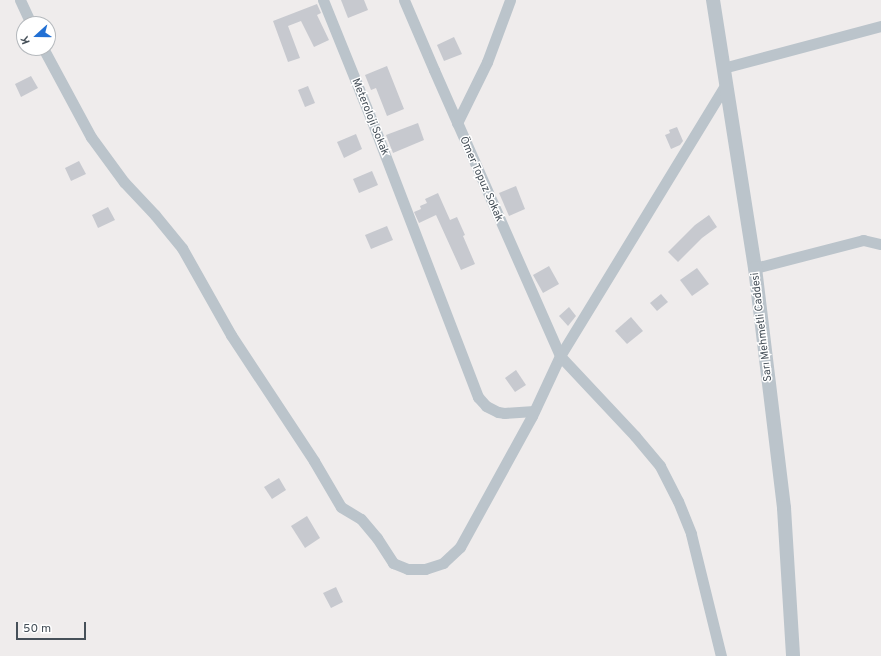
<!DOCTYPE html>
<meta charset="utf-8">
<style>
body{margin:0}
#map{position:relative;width:881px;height:656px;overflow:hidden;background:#efecec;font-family:Overpass,sans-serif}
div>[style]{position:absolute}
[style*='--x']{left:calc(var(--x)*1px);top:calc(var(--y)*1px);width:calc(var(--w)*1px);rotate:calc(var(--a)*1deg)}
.building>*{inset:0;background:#c7c9cf}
.minor>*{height:11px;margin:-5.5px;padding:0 5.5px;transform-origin:5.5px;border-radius:5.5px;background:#bbc4cb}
.tertiary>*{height:14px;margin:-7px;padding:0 7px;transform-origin:7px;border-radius:7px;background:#bbc4cb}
span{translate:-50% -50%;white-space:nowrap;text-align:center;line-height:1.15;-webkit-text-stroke:3px #fff;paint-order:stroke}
.street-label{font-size:11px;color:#465059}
.north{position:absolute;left:16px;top:16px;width:40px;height:40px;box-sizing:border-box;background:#fff;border:1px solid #b5b9bd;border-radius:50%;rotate:249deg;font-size:11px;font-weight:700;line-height:16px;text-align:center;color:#465059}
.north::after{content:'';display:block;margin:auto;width:14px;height:18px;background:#2270d4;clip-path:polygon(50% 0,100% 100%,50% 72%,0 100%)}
.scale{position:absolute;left:16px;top:622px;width:70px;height:18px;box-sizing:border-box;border:2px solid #465059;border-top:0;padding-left:5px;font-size:12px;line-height:14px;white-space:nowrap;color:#465059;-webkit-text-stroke:3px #fff;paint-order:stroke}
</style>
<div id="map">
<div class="building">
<i style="clip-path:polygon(341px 0,364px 0,368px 10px,348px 18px)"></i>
<i style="clip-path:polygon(317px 4px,321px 13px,317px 15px,329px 40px,314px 47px,301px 21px,288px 26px,300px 58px,288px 62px,273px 21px)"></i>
<i style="clip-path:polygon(454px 37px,462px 54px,444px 61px,437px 45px)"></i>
<i style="clip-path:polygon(387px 66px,404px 109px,387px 116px,376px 88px,371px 90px,365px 75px)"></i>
<i style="clip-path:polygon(31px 76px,38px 88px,21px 97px,15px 84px)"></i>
<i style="clip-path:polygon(308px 86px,315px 103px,305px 107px,298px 90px)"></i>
<i style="clip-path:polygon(418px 123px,424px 140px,393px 153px,386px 135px)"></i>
<i style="clip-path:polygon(677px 127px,683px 141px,680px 145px,671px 149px,665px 135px,670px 133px,669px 130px)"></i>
<i style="clip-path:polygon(356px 134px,362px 149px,344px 158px,337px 142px)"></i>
<i style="clip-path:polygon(79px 161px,86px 174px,71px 181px,65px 168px)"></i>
<i style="clip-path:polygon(372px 171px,378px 185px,359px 193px,353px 179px)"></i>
<i style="clip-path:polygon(516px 186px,525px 209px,509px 216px,499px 193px)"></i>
<i style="clip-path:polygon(438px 193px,450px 220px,457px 217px,465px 235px,463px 236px,475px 264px,461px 270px,436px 215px,419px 223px,414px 212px,421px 209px,420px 206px,427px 203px,425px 199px)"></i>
<i style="clip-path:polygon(108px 207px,115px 220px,98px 228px,92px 215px)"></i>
<i style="clip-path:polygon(709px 215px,717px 227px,702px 238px,678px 262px,668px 252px,695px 225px)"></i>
<i style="clip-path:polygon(387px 226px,393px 240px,371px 249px,365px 235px)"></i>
<i style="clip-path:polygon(549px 266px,559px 284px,543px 293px,533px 275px)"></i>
<i style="clip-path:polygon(697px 268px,709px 284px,692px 296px,680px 280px)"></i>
<i style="clip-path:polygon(661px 294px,668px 302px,657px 311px,650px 303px)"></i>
<i style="clip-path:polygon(569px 307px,576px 316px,568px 326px,559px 316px)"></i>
<i style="clip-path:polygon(631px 317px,643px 331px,627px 344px,615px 331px)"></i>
<i style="clip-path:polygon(516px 370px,526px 385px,515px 392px,505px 378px)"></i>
<i style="clip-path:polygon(279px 478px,286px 490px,272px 499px,264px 487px)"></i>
<i style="clip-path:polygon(307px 516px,320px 538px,305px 548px,291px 526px)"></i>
<i style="clip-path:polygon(336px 587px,343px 602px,331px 608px,323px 593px)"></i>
</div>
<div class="minor">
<i style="--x:20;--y:0;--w:26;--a:65"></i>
<i style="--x:323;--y:0;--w:131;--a:68"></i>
<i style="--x:372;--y:121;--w:296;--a:69"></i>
<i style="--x:478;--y:397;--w:12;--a:48"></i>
<i style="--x:486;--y:406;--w:13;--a:27"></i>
<i style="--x:498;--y:412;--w:6;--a:9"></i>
<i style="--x:504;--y:413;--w:30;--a:-4"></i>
<i style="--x:404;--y:0;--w:76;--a:66.8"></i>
<i style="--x:434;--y:70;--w:313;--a:66.2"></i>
<i style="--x:560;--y:356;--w:110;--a:46.8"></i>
<i style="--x:635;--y:436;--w:39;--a:50"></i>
<i style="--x:660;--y:466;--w:39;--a:63"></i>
<i style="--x:678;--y:501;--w:35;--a:68"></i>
<i style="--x:691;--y:534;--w:126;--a:76.2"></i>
<i style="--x:43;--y:48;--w:101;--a:61.7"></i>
<i style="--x:91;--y:137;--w:56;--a:53.7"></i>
<i style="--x:124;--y:182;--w:45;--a:46.8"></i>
<i style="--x:155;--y:215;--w:43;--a:50.7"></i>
<i style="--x:182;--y:248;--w:100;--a:60.6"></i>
<i style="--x:231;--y:335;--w:151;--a:56.6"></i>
<i style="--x:314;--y:461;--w:53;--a:59.6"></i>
<i style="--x:341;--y:507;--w:23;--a:31"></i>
<i style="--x:361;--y:519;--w:25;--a:50"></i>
<i style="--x:377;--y:538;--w:30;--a:57"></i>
<i style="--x:393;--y:563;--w:16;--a:22"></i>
<i style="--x:408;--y:569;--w:17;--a:0"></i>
<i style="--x:425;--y:569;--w:19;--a:-18"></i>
<i style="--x:443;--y:563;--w:23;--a:-43"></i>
<i style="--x:460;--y:547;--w:149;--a:-61.2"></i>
<i style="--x:532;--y:416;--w:66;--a:-65"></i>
<i style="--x:560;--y:356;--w:319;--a:-58.6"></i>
<i style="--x:723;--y:68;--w:163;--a:-14.9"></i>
<i style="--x:457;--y:123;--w:68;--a:-63.8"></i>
<i style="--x:487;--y:62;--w:66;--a:-69.6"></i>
<i style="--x:755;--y:268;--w:112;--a:-14.5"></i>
<i style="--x:863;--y:240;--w:18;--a:13"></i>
</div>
<div class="tertiary">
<i style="--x:713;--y:0;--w:271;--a:81.1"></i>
<i style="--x:755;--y:268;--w:242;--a:83.1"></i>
<i style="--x:784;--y:508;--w:148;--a:86.5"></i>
</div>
<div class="street-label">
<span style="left:370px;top:117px;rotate:68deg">Meteroloji Sokak</span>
<span style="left:481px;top:179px;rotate:66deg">Ömer Topuz Sokak</span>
<span style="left:762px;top:327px;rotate:-97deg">Sarı Mehmetli Caddesi</span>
</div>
<div class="north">K</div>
<div class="scale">50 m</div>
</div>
